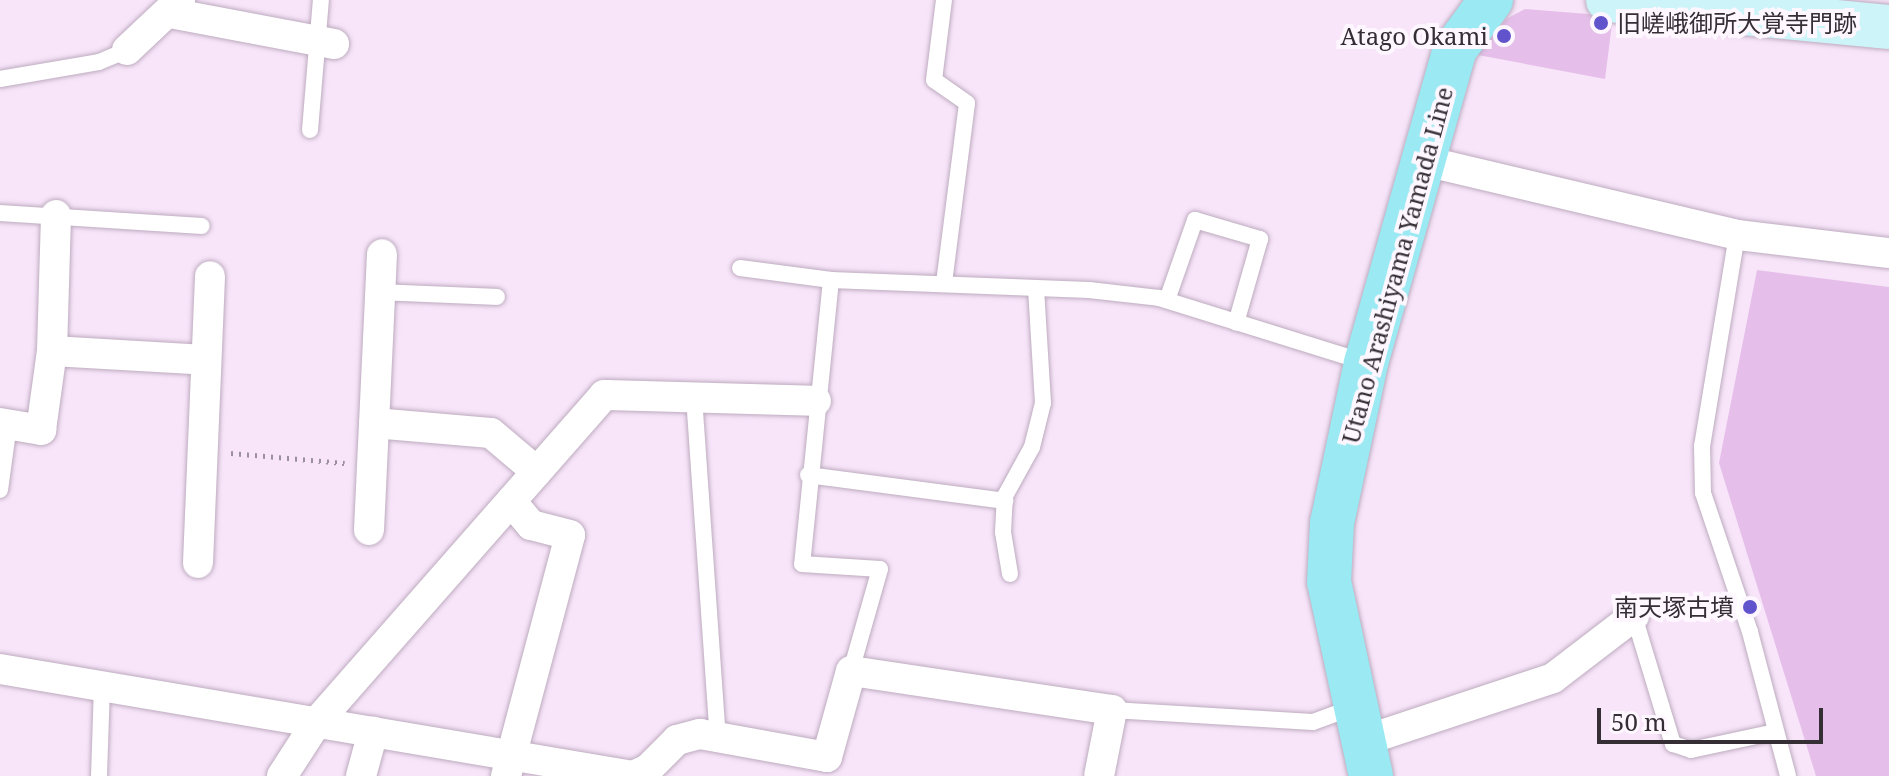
<!DOCTYPE html>
<meta charset="utf-8">
<style>
body{margin:0}
#map{position:relative;width:1889px;height:776px;overflow:hidden;background:#f8e5fa;font-family:"Noto Serif","Noto Sans JP",serif}
div>[style]{position:absolute}
[style*='--x']{left:calc(var(--x)*1px);top:calc(var(--y)*1px);width:calc(var(--w)*1px);rotate:calc(var(--a)*1deg)}
.green>*{inset:0;background:#e5bfe9}
.path>*{height:5px;margin-top:-2.5px;transform-origin:0;background:repeating-linear-gradient(90deg,#9d909e 0 2px,transparent 0 8px)}
.roads{filter:drop-shadow(0 0 2px #bdabbf) drop-shadow(0 0 2px #bdabbf)}
.service>*{height:16px;margin:-8px;padding:0 8px;transform-origin:8px;border-radius:8px;background:#fff}
.minor>*{height:30px;margin:-15px;padding:0 15px;transform-origin:15px;border-radius:15px;background:#fff}
.secondary>*{height:44px;margin:-22px;padding:0 22px;transform-origin:22px;border-radius:22px;background:#cdf4f9}
.primary>*{height:44px;margin:-22px;padding:0 22px;transform-origin:22px;border-radius:22px;background:#9be9f2}
.dots>*{width:22px;height:22px;translate:-50% -50%;box-sizing:border-box;border:4px solid #fef7ff;border-radius:50%}
span{translate:-50% -50%;white-space:nowrap;text-align:center;line-height:1.15;-webkit-text-stroke:8px #fef7ff;paint-order:stroke}
.poi-label{font-size:24px;color:#352e35}
.left{translate:0 -50%;text-align:left}
.right{translate:-100% -50%;text-align:right}
.street-label{font-size:24px;color:#352e35}
.scale{position:absolute;left:1597px;top:708px;width:226px;height:36px;box-sizing:border-box;border:4px solid #352e35;border-top:0;padding-left:10px;font-size:24px;line-height:28px;white-space:nowrap;color:#352e35;-webkit-text-stroke:6px #fef7ff;paint-order:stroke}
</style>
<div id="map">
<div class="green">
<i style="clip-path:polygon(1525px 9px,1613px 16px,1605px 79px,1478px 55px,1506px 19px)"></i>
<i style="clip-path:polygon(1757px 270px,1889px 287px,1889px 776px,1816px 776px,1719px 463px)"></i>
</div>
<div class="path">
<i style="--x:231;--y:453;--w:114;--a:5"></i>
</div>
<div class="roads">
<div class="service">
<i style="--x:0;--y:79;--w:100;--a:-9.7"></i>
<i style="--x:99;--y:62;--w:30;--a:-23"></i>
<i style="--x:310;--y:130;--w:130;--a:-85.2"></i>
<i style="--x:0;--y:213;--w:202;--a:3.7"></i>
<i style="--x:1737;--y:235;--w:214;--a:99.4"></i>
<i style="--x:1702;--y:446;--w:47;--a:88.8"></i>
<i style="--x:1703;--y:493;--w:147;--a:71.3"></i>
<i style="--x:1750;--y:632;--w:149;--a:75.2"></i>
<i style="--x:740;--y:268;--w:92;--a:7.5"></i>
<i style="--x:831;--y:280;--w:258;--a:2.2"></i>
<i style="--x:1089;--y:290;--w:70;--a:6.5"></i>
<i style="--x:1159;--y:298;--w:215;--a:17.3"></i>
<i style="--x:831;--y:280;--w:285;--a:95.8"></i>
<i style="--x:802;--y:564;--w:78;--a:3.7"></i>
<i style="--x:880;--y:569;--w:106;--a:105.9"></i>
<i style="--x:944;--y:283;--w:181;--a:-82.7"></i>
<i style="--x:967;--y:103;--w:40;--a:-145.1"></i>
<i style="--x:934;--y:80;--w:81;--a:-82.9"></i>
<i style="--x:380;--y:292;--w:117;--a:2.4"></i>
<i style="--x:1167;--y:300;--w:85;--a:-70.7"></i>
<i style="--x:1195;--y:220;--w:68;--a:16.3"></i>
<i style="--x:1260;--y:239;--w:87;--a:105.9"></i>
<i style="--x:694;--y:397;--w:341;--a:86"></i>
<i style="--x:808;--y:475;--w:199;--a:7.5"></i>
<i style="--x:0;--y:490;--w:67;--a:-82.2"></i>
<i style="--x:1010;--y:574;--w:43;--a:-99.5"></i>
<i style="--x:1003;--y:532;--w:36;--a:-87"></i>
<i style="--x:1005;--y:496;--w:56;--a:-61.1"></i>
<i style="--x:1032;--y:447;--w:45;--a:-76"></i>
<i style="--x:1043;--y:403;--w:114;--a:-93.5"></i>
<i style="--x:1634;--y:616;--w:134;--a:73.1"></i>
<i style="--x:1673;--y:744;--w:19;--a:18"></i>
<i style="--x:1691;--y:750;--w:86;--a:-12.1"></i>
<i style="--x:1112;--y:710;--w:201;--a:3.4"></i>
<i style="--x:1313;--y:722;--w:44;--a:-20.1"></i>
<i style="--x:99;--y:776;--w:90;--a:-88.1"></i>
</div>
<div class="minor">
<i style="--x:170;--y:13;--w:167;--a:10.7"></i>
<i style="--x:127;--y:50;--w:73;--a:-43.3"></i>
<i style="--x:1425;--y:161;--w:321;--a:13.3"></i>
<i style="--x:1737;--y:235;--w:153;--a:6.8"></i>
<i style="--x:52;--y:351;--w:154;--a:3.3"></i>
<i style="--x:0;--y:423;--w:42;--a:9.7"></i>
<i style="--x:41;--y:430;--w:80;--a:-82.1"></i>
<i style="--x:52;--y:351;--w:136;--a:-88.3"></i>
<i style="--x:374;--y:423;--w:117;--a:4.9"></i>
<i style="--x:491;--y:433;--w:60;--a:40.3"></i>
<i style="--x:369;--y:530;--w:276;--a:-87.3"></i>
<i style="--x:198;--y:563;--w:287;--a:-87.6"></i>
<i style="--x:0;--y:669;--w:642;--a:9.59"></i>
<i style="--x:633;--y:776;--w:17;--a:-25"></i>
<i style="--x:648;--y:769;--w:41;--a:-45"></i>
<i style="--x:677;--y:740;--w:24;--a:-15"></i>
<i style="--x:700;--y:734;--w:129;--a:10.3"></i>
<i style="--x:827;--y:757;--w:89;--a:-74.4"></i>
<i style="--x:851;--y:671;--w:264;--a:8.5"></i>
<i style="--x:1112;--y:710;--w:67;--a:101.1"></i>
<i style="--x:1363;--y:741;--w:200;--a:-18.3"></i>
<i style="--x:1553;--y:678;--w:102;--a:-37.4"></i>
<i style="--x:282;--y:776;--w:64;--a:-57.1"></i>
<i style="--x:317;--y:722;--w:435;--a:-48.7"></i>
<i style="--x:604;--y:395;--w:212;--a:1.6"></i>
<i style="--x:361;--y:776;--w:46;--a:-74.7"></i>
<i style="--x:506;--y:776;--w:249;--a:-75.1"></i>
<i style="--x:570;--y:535;--w:40;--a:-165.6"></i>
<i style="--x:531;--y:525;--w:31;--a:-130"></i>
</div>
<div class="secondary">
<i style="--x:1608;--y:0;--w:282;--a:5.5"></i>
</div>
<div class="primary">
<i style="--x:1371;--y:776;--w:198;--a:-102.2"></i>
<i style="--x:1329;--y:582;--w:59;--a:-87.1"></i>
<i style="--x:1332;--y:523;--w:164;--a:-78"></i>
<i style="--x:1366;--y:363;--w:326;--a:-74.2"></i>
<i style="--x:1455;--y:49;--w:61;--a:-53.7"></i>
</div>
</div>
<div class="dots">
<i style="left:1601px;top:23px;background:#6153cc"></i>
<i style="left:1504px;top:36px;background:#6153cc"></i>
<i style="left:1750px;top:607px;background:#6153cc"></i>
</div>
<div class="poi-label">
<span class="left" style="left:1617px;top:23px">旧嵯峨御所大覚寺門跡</span>
<span class="right" style="left:1488px;top:36px">Atago Okami</span>
<span class="right" style="left:1734px;top:607px">南天塚古墳</span>
</div>
<div class="street-label">
<span style="left:1397px;top:265px;rotate:-75deg">Utano Arashiyama Yamada Line</span>
</div>
<div class="scale">50 m</div>
</div>
